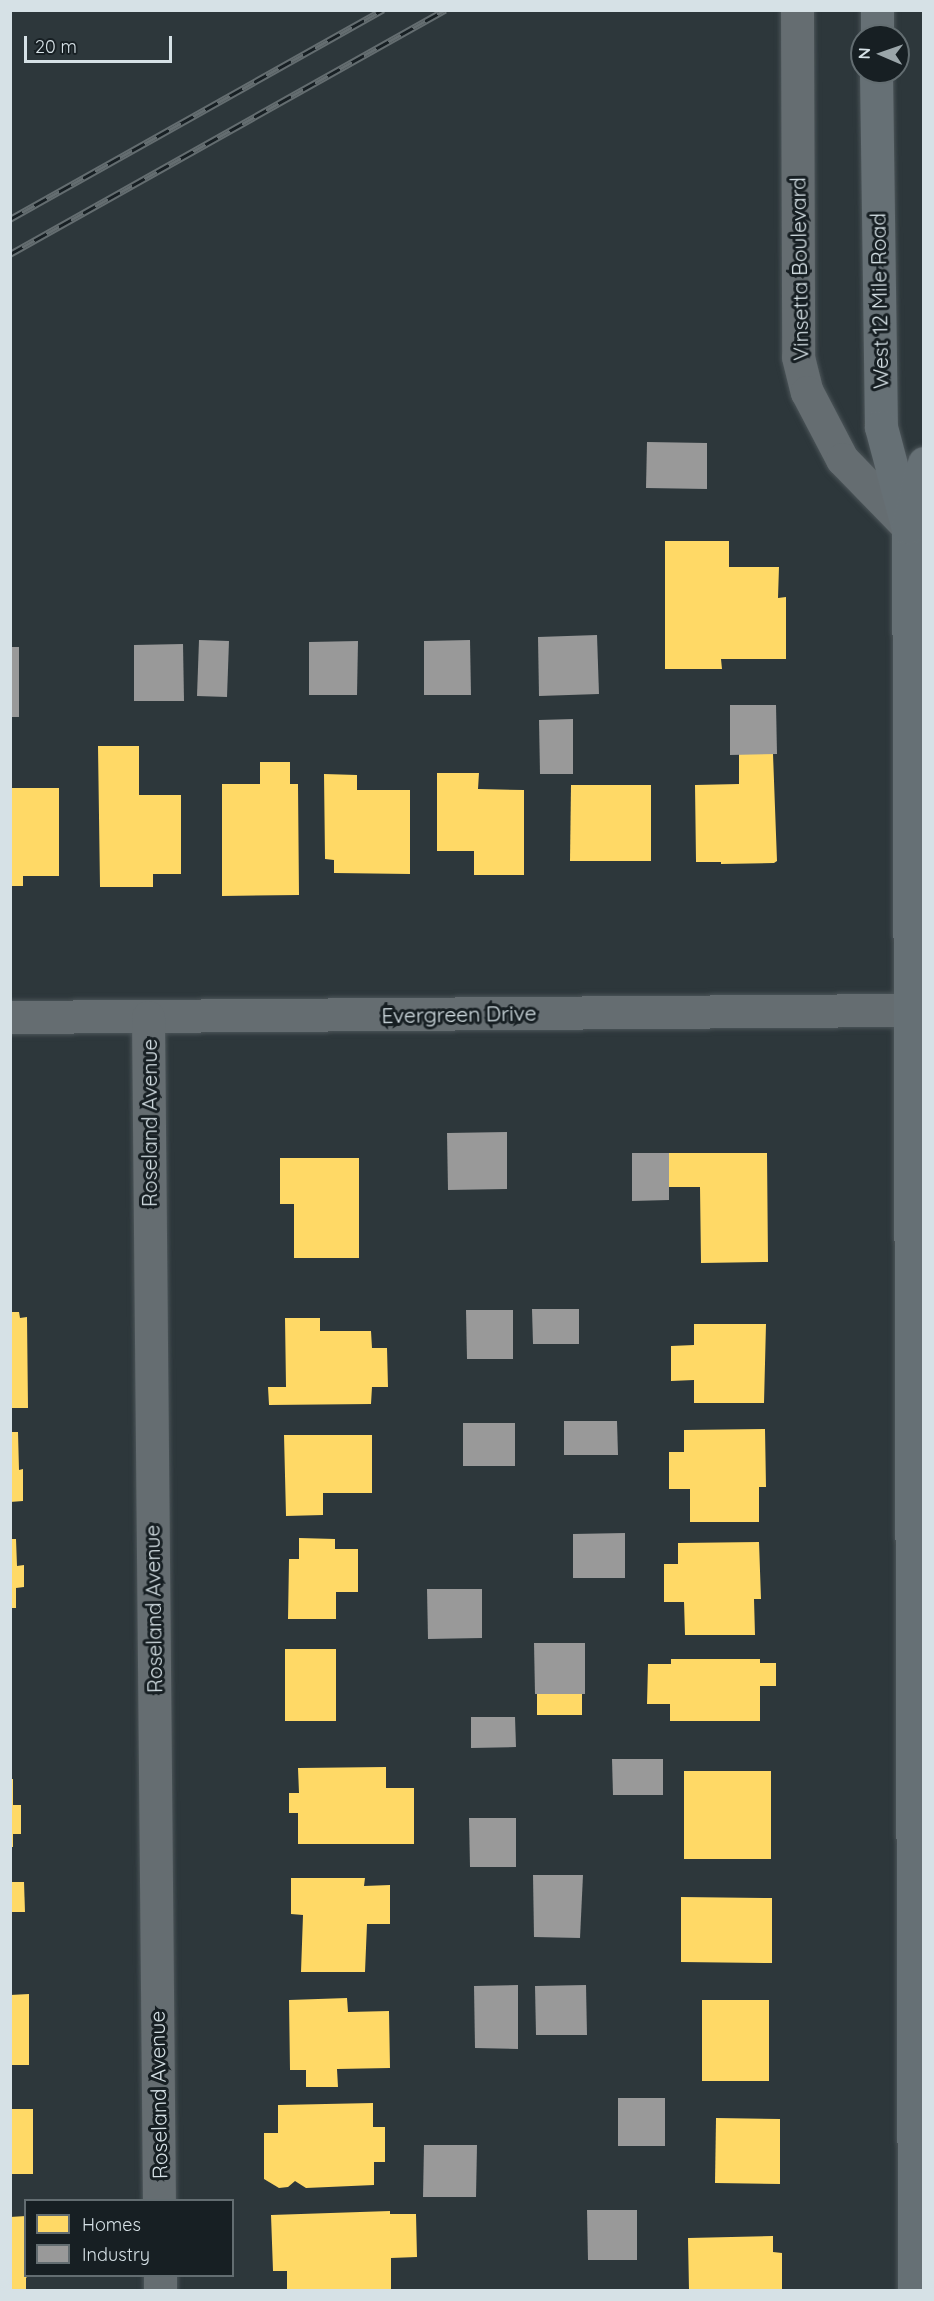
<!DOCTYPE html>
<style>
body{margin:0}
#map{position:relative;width:934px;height:2301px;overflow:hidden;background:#2d373b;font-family:Quicksand,sans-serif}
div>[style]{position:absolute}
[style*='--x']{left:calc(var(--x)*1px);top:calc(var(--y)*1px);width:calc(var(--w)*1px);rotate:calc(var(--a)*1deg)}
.homes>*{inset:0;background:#ffd966}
.industry>*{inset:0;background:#999}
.roads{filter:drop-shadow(0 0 2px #4c5559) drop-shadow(0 0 2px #4c5559)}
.street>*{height:33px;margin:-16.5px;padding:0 16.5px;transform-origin:16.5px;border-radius:16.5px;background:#656d71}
.secondary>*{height:33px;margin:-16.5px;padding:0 16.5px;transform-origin:16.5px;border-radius:16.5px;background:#667075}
.rail>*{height:7px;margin-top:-3.5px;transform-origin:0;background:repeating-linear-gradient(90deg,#171f23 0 14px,#646d70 0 28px);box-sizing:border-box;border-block:2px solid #646d70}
span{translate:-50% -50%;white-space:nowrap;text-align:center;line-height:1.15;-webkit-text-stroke:6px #171f23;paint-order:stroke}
.street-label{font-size:21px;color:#d6e1e6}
.frame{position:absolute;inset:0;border:12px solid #d6e1e6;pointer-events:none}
.legend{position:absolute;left:24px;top:2199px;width:210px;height:78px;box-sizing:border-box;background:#171f23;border:2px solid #636d71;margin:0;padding:8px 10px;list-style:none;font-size:18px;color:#d6e1e6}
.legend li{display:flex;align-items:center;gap:12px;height:30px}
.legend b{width:30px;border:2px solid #636d71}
.north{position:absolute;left:850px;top:24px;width:60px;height:60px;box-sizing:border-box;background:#171f23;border:2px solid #636d71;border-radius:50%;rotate:272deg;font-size:16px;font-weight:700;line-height:24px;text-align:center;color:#d6e1e6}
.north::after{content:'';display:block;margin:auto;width:21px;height:27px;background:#9ba6aa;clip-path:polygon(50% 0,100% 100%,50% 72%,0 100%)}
.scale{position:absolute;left:24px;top:36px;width:148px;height:27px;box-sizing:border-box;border:3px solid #d6e1e6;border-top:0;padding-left:8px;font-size:18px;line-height:21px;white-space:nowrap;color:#d6e1e6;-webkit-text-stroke:4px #171f23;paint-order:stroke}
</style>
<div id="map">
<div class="homes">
<i style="clip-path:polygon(665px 541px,729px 541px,729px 567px,779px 567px,778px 598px,786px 597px,786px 659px,721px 659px,722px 669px,665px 669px)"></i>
<i style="clip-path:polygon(98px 746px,139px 746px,139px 795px,181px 795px,181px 874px,153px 874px,153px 887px,100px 887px)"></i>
<i style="clip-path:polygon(739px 754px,773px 754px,777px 861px,774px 863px,721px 864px,721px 862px,696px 862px,695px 785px,739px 784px)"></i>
<i style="clip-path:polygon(260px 762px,290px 762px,290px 784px,298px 784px,299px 895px,222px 896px,222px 784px,260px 784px)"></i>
<i style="clip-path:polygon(437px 773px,479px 773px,478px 789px,524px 790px,524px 875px,474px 875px,474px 851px,437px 851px)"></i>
<i style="clip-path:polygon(324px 774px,357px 775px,357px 790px,410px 790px,410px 874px,334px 873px,334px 860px,325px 859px)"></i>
<i style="clip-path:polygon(571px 785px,651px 785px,651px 861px,570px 861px)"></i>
<i style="clip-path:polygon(10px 788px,59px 788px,59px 876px,23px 876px,23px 886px,10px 886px)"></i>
<i style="clip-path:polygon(669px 1153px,767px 1153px,768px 1262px,701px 1263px,700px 1187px,669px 1187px)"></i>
<i style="clip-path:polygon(280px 1158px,359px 1158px,359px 1258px,294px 1258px,294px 1204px,280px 1204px)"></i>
<i style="clip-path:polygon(10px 1312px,19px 1312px,20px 1318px,27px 1317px,28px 1408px,10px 1408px)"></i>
<i style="clip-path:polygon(285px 1318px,320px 1318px,320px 1331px,371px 1331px,372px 1348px,387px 1348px,388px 1387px,372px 1387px,371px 1404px,269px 1405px,268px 1387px,286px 1387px)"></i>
<i style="clip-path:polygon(694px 1324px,766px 1324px,764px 1403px,694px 1403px,694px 1380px,671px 1381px,671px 1346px,694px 1345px)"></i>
<i style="clip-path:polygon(765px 1429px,766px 1487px,759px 1487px,759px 1522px,690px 1522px,690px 1489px,669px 1489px,669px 1452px,684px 1452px,684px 1430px)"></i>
<i style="clip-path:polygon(10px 1432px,18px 1432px,19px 1470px,23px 1469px,23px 1501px,10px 1502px)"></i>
<i style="clip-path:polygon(284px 1435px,372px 1435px,372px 1493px,323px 1493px,323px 1515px,286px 1516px)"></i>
<i style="clip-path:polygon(299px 1538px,335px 1539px,335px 1549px,358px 1549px,358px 1592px,336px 1592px,336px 1619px,288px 1619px,289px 1559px,299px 1559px)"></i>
<i style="clip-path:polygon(10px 1539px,16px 1539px,17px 1566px,24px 1565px,24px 1587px,16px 1588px,16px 1608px,10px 1608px)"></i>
<i style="clip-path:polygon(759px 1542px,761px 1599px,754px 1599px,755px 1635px,685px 1635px,684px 1602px,664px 1602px,664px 1564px,678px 1564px,678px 1543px)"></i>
<i style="clip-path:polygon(285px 1649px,336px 1649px,336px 1721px,285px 1721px)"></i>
<i style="clip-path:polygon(671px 1659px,760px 1659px,760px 1663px,776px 1663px,776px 1686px,760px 1686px,760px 1721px,670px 1721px,670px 1704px,647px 1704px,648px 1664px,671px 1664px)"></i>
<i style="clip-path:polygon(537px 1694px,582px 1694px,582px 1715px,537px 1715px)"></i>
<i style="clip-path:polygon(386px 1767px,386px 1788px,414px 1788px,414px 1844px,298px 1844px,298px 1813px,289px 1813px,289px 1793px,299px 1793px,298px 1768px)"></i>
<i style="clip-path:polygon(684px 1771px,771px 1771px,771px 1859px,684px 1859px)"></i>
<i style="clip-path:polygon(10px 1779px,13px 1779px,13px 1805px,21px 1805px,21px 1834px,13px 1834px,13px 1847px,10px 1847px)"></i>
<i style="clip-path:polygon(291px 1878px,365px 1878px,364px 1886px,390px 1885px,390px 1924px,367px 1924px,365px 1972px,301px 1972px,303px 1915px,291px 1914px)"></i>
<i style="clip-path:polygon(10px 1882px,24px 1882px,25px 1912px,10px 1912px)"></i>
<i style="clip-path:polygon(681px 1897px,772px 1898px,772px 1963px,681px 1962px)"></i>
<i style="clip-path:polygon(29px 1994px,29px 2065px,10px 2065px,10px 1995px)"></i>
<i style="clip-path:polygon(347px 1998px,348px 2012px,389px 2011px,390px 2068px,337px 2069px,338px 2087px,306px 2087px,306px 2070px,290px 2070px,289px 2000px)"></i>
<i style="clip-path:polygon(702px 2000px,769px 2000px,769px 2081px,702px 2081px)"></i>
<i style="clip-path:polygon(373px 2103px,373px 2127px,385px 2127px,385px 2162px,374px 2162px,374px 2185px,306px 2188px,295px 2181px,288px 2187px,279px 2188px,264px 2179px,264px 2133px,278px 2133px,278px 2105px)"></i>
<i style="clip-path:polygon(10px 2109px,33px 2109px,33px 2174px,10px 2174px)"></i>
<i style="clip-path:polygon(716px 2118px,780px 2119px,780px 2184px,715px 2183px)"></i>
<i style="clip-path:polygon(390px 2211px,390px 2214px,416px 2214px,417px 2257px,391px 2258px,391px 2290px,287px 2290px,287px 2271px,273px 2271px,271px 2215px)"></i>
<i style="clip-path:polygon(26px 2216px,26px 2276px,28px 2276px,26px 2278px,26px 2290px,10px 2290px,10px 2217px)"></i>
<i style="clip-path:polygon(773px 2236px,773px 2252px,782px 2253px,782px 2290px,689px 2290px,688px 2238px)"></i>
</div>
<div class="industry">
<i style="clip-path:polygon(647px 442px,707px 443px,707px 489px,646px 488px)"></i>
<i style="clip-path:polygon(597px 635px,599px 694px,539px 696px,538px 637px)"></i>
<i style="clip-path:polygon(199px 640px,229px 641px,227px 697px,197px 696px)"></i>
<i style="clip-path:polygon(470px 640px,471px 695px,424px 695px,424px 641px)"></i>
<i style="clip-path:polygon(358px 641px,357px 695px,309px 695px,309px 642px)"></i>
<i style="clip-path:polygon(183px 644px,184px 701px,134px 701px,134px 645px)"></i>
<i style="clip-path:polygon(10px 647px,19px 647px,19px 717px,10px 717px)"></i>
<i style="clip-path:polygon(730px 705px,776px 705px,777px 754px,730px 755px)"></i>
<i style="clip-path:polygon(573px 719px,573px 774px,540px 774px,539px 720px)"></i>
<i style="clip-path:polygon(507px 1132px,507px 1189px,448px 1190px,447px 1133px)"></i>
<i style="clip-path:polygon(632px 1153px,669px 1153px,669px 1200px,632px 1201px)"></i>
<i style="clip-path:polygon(532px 1309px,579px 1309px,579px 1344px,533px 1344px)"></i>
<i style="clip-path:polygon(466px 1310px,513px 1310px,513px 1359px,467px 1359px)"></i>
<i style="clip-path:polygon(564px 1421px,617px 1421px,618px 1455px,564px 1455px)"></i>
<i style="clip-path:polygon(463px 1423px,515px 1423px,515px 1466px,463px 1466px)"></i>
<i style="clip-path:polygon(625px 1533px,625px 1578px,573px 1578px,573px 1534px)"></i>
<i style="clip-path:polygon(427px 1589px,482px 1589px,482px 1638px,428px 1639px)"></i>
<i style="clip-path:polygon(534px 1643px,585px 1643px,585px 1694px,535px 1694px)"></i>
<i style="clip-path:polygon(471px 1717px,515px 1717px,516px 1747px,471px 1748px)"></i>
<i style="clip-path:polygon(612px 1759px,663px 1759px,663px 1795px,613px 1795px)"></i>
<i style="clip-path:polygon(469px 1818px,516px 1818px,516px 1867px,470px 1867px)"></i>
<i style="clip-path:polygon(533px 1875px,583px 1875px,580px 1938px,534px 1937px)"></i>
<i style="clip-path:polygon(518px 1985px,518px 2049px,475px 2048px,474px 1986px)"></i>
<i style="clip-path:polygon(586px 1985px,587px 2035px,536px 2035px,535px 1986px)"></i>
<i style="clip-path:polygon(618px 2098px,665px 2098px,665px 2146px,618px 2146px)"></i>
<i style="clip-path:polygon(424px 2145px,477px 2145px,476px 2197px,423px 2197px)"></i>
<i style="clip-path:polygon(587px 2210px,637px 2210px,637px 2260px,588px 2260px)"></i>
</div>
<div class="roads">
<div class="street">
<i style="--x:797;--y:10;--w:347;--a:89.8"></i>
<i style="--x:798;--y:357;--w:36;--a:76"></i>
<i style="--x:807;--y:392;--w:76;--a:62.4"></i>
<i style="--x:842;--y:459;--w:106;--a:45.8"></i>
<i style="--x:10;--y:1017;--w:898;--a:-0.45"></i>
<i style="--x:148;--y:1017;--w:1183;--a:89.47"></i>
<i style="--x:160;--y:2276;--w:14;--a:90"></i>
</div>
<div class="secondary">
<i style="--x:877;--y:36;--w:26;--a:-90"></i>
<i style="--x:876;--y:72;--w:355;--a:89.2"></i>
<i style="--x:881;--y:427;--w:101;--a:75.1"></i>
<i style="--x:914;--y:2290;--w:1763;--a:-90.19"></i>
<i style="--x:908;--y:527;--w:66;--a:-76"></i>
</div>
</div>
<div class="rail">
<i style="--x:10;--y:219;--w:428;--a:-29.3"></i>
<i style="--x:10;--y:254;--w:499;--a:-29.3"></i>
</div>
<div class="street-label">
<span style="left:799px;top:269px;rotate:-91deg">Vinsetta Boulevard</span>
<span style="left:879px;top:301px;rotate:-91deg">West 12 Mile Road</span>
<span style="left:459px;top:1014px;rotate:-1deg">Evergreen Drive</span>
<span style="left:149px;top:1123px;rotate:-90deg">Roseland Avenue</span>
<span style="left:153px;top:1609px;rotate:-91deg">Roseland Avenue</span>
<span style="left:158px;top:2095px;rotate:-91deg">Roseland Avenue</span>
</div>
<div class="frame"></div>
<ul class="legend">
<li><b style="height:16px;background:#ffd966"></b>Homes</li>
<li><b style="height:16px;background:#999"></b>Industry</li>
</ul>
<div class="north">N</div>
<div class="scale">20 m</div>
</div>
